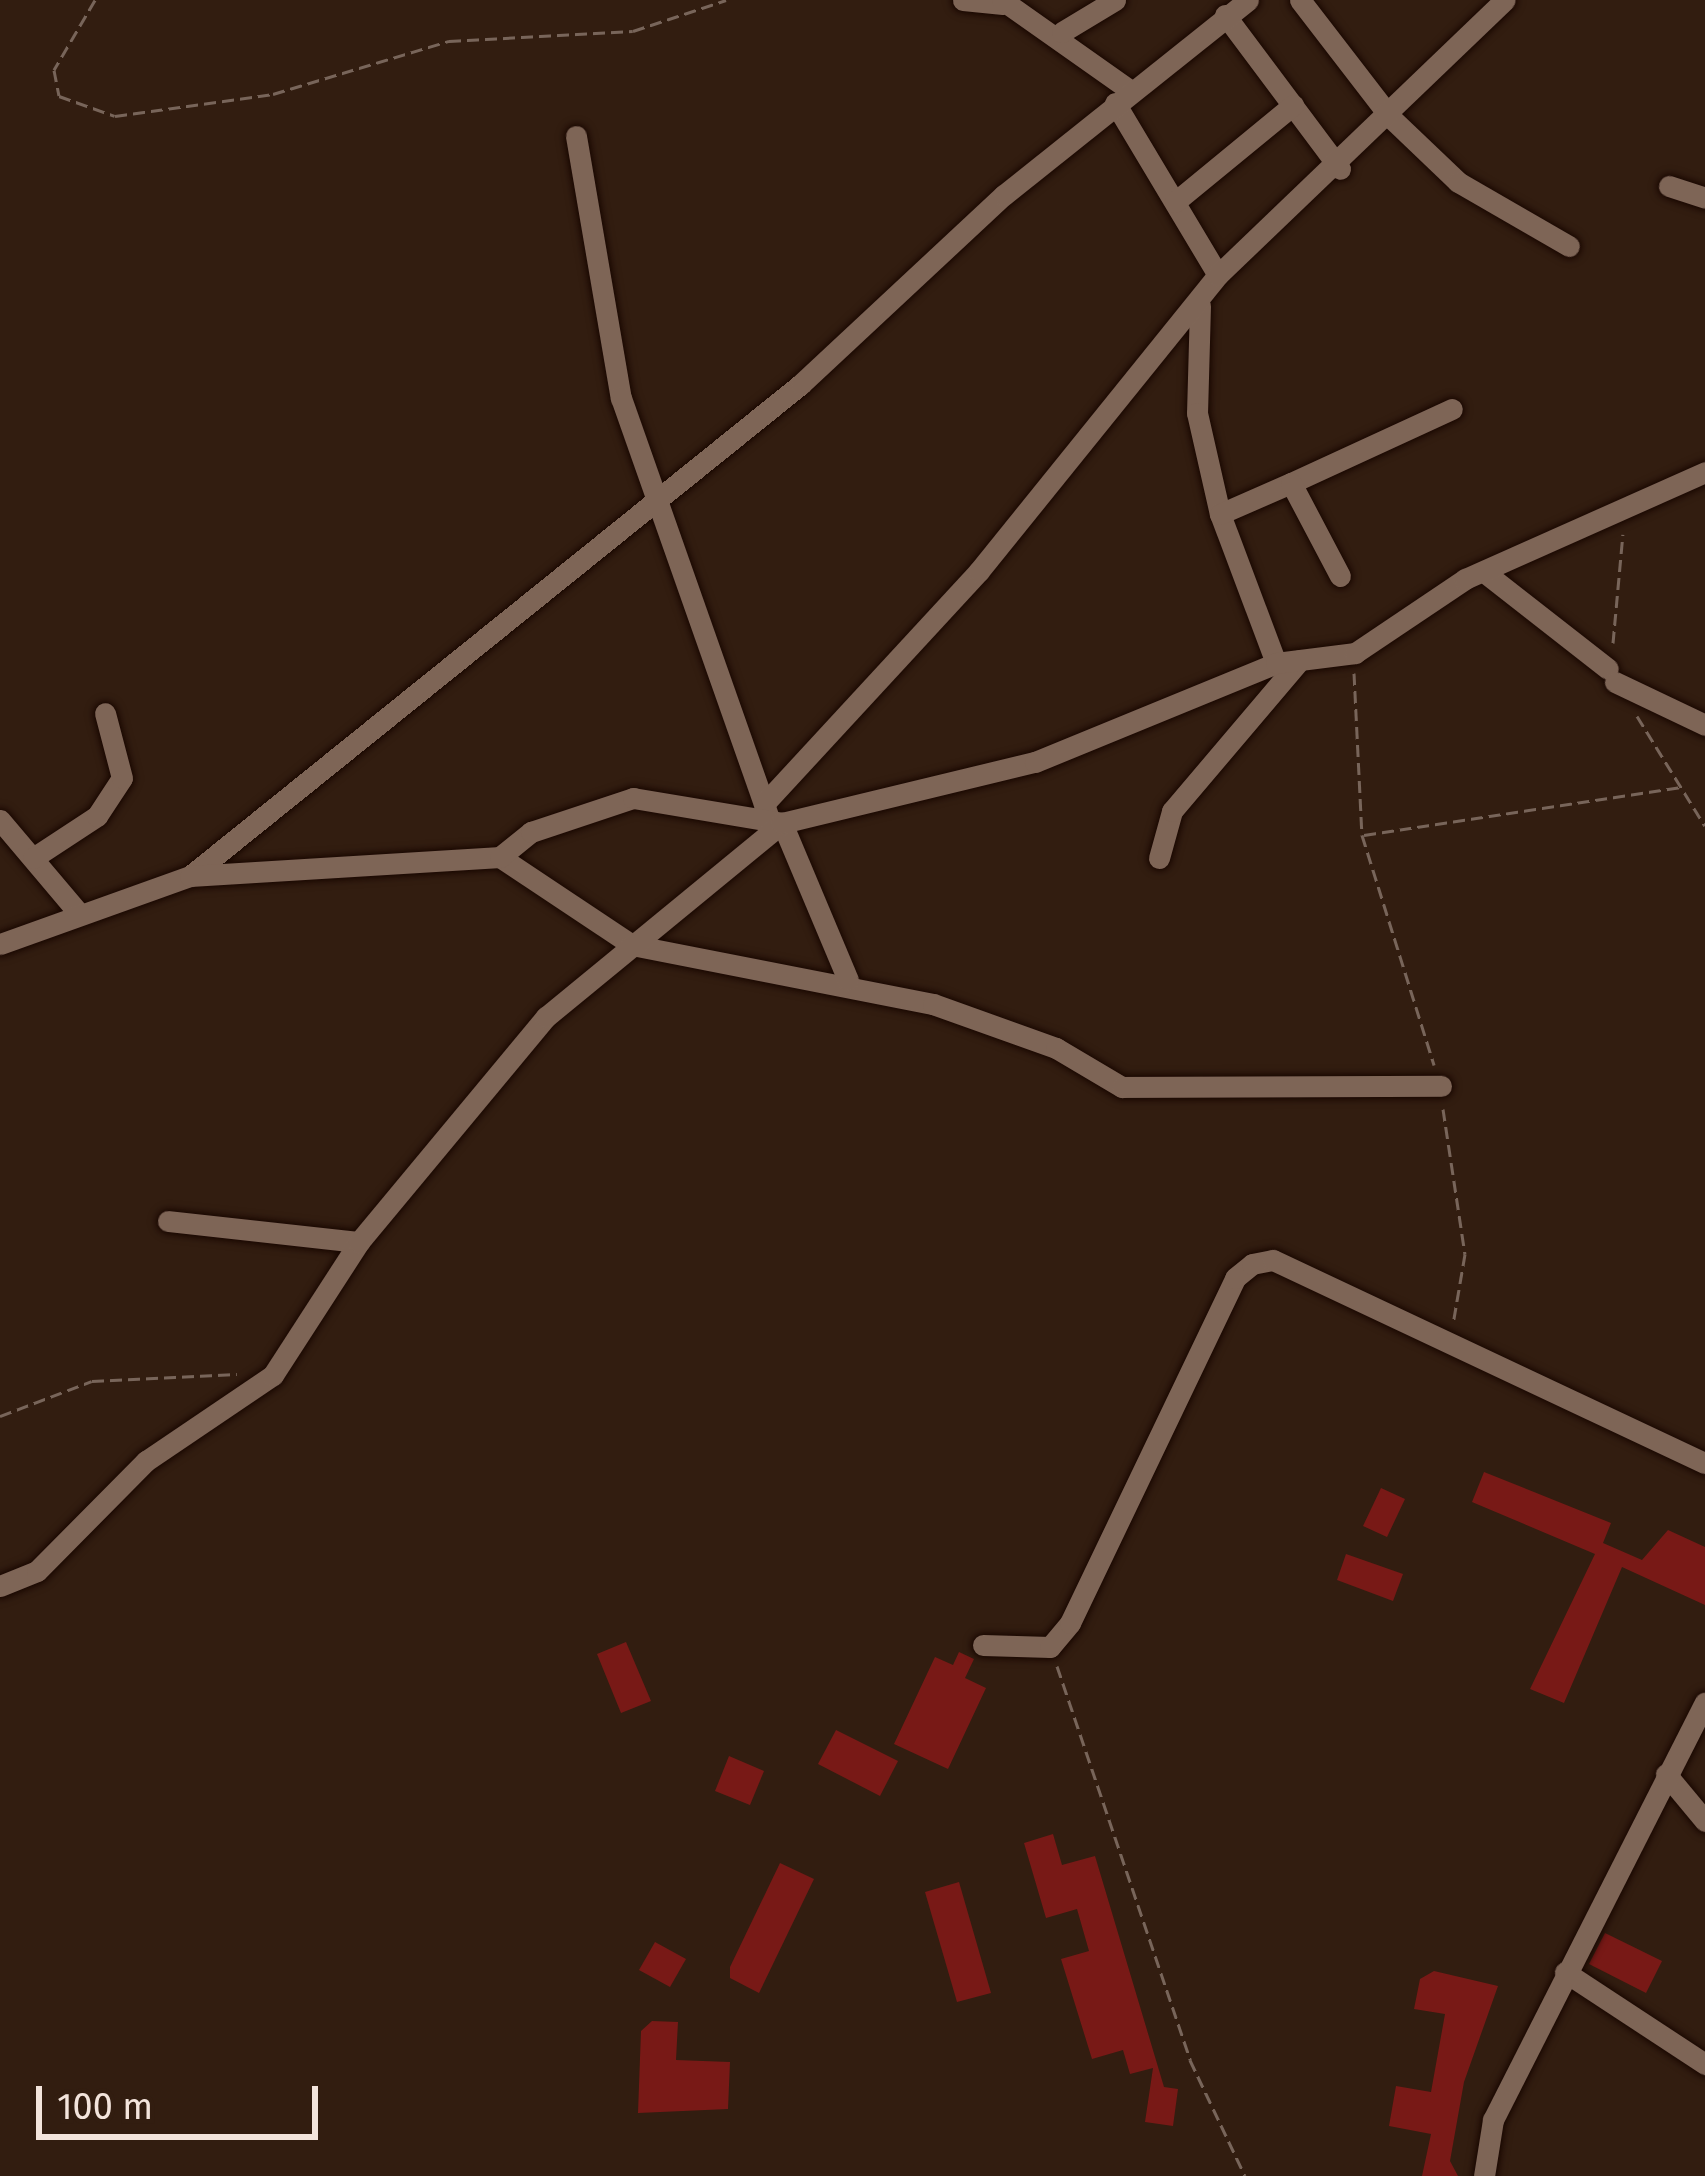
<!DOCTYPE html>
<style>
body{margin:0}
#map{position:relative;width:1705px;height:2176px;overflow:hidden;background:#321d10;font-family:"Fira Sans",sans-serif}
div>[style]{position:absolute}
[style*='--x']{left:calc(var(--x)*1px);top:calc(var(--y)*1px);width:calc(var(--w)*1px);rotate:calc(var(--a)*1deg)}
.building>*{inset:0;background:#781916}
.path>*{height:3px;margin-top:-1.5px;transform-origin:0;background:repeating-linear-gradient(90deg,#78655a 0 12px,transparent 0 18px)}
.roads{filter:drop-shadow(0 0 3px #190700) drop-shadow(0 0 3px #190700)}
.minor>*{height:21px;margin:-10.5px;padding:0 10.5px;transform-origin:10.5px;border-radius:10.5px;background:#7e6556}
span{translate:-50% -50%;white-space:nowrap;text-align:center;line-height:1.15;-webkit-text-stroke:9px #321d10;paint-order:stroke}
.scale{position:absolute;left:36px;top:2086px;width:282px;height:54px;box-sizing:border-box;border:6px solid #f3e4dc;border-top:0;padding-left:15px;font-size:36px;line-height:42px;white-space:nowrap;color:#f3e4dc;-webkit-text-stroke:9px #321d10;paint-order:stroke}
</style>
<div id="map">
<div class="building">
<i style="clip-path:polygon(1484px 1472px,1611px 1523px,1603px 1543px,1642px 1560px,1668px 1530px,1705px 1547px,1705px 1605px,1622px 1567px,1564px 1703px,1530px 1689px,1595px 1554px,1472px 1502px)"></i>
<i style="clip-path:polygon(1381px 1488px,1405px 1499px,1387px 1537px,1363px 1526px)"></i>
<i style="clip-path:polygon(1346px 1554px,1403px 1574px,1393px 1601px,1337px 1580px)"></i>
<i style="clip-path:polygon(626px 1642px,651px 1701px,621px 1713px,597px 1654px)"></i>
<i style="clip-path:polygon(959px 1652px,974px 1659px,965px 1678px,986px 1688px,948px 1769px,894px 1744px,935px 1657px,953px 1665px)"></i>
<i style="clip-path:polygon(836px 1730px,898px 1761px,880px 1796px,818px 1764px)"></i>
<i style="clip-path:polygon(729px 1756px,764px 1771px,750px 1805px,715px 1791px)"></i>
<i style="clip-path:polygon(1053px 1834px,1062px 1865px,1095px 1856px,1164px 2087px,1178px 2089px,1173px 2126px,1145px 2122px,1153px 2068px,1130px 2074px,1123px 2050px,1092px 2059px,1061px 1959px,1089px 1951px,1077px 1909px,1046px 1918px,1024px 1843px)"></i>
<i style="clip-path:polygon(780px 1863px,814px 1879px,759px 1993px,730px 1978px,730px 1967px)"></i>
<i style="clip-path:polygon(959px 1882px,991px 1993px,957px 2002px,925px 1892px)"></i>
<i style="clip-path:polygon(1605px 1933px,1662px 1961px,1646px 1993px,1589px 1964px)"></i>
<i style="clip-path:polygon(655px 1942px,686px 1959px,670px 1987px,639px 1970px)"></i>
<i style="clip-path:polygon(1434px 1971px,1498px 1986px,1464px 2082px,1450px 2161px,1458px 2176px,1422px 2176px,1431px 2134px,1389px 2126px,1396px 2086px,1431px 2092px,1445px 2014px,1414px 2009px,1420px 1979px)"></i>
<i style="clip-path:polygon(652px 2021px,678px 2022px,676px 2060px,730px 2062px,728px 2109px,638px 2113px,641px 2031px)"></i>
</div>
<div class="path">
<i style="--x:95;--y:0;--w:81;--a:120.4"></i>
<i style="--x:54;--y:70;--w:26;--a:79"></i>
<i style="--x:59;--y:96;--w:59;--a:19.7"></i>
<i style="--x:115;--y:116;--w:160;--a:-7.9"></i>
<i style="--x:273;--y:94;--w:184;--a:-16.8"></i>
<i style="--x:449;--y:41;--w:184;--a:-3.1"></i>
<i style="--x:633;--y:31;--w:98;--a:-18.4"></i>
<i style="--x:1613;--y:643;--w:109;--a:-84.8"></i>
<i style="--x:1354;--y:673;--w:162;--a:87.2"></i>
<i style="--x:1362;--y:835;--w:241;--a:72.6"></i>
<i style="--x:1637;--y:716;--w:129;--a:58.3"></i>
<i style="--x:1364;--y:835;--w:321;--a:-8.6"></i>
<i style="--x:1443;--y:1109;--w:147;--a:81.4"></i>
<i style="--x:1465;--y:1254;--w:71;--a:99.7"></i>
<i style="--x:0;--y:1416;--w:98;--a:-20.8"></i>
<i style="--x:92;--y:1381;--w:145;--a:-2.8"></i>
<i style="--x:1057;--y:1666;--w:416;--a:71.3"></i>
<i style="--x:1190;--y:2060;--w:128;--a:64.6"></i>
</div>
<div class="roads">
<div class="minor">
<i style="--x:963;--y:0;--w:40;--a:5.7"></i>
<i style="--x:1002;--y:0;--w:154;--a:35.2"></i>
<i style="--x:1300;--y:0;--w:148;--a:52.4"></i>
<i style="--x:1390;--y:117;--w:94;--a:43.7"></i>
<i style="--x:1458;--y:182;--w:128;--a:30"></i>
<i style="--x:1225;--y:15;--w:192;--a:53.2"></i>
<i style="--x:1062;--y:32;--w:62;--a:-31.1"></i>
<i style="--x:1115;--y:103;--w:200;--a:59.1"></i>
<i style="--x:576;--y:136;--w:266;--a:80.3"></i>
<i style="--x:621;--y:398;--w:443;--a:70.6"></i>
<i style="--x:1669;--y:186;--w:38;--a:18"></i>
<i style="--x:1175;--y:202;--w:153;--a:-39.4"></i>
<i style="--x:1200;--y:306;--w:107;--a:91.6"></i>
<i style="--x:1197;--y:413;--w:104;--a:77.2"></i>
<i style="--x:1220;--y:514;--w:159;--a:69.4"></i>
<i style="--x:1291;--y:483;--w:177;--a:-24.7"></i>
<i style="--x:1220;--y:514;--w:77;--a:-23.6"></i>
<i style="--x:1291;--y:483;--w:105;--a:62.2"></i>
<i style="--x:1484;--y:572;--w:157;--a:38"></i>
<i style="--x:1615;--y:682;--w:100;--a:25.5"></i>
<i style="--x:764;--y:804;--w:317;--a:-47.3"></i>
<i style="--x:979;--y:571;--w:380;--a:-51.1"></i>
<i style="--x:1218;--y:275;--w:397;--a:-43.8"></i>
<i style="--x:0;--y:820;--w:119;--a:49.8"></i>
<i style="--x:500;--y:857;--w:159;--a:33.7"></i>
<i style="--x:632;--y:945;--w:307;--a:11.1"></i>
<i style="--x:933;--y:1004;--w:131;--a:19.7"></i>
<i style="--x:1056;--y:1048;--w:77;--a:30.6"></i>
<i style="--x:1122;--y:1087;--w:319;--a:-0.2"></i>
<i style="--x:33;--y:858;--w:77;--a:-33.3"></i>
<i style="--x:97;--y:816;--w:45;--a:-56.7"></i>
<i style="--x:122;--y:778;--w:67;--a:-104.7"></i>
<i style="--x:1159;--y:858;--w:49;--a:-74.5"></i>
<i style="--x:1172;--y:811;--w:198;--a:-49.7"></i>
<i style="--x:190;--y:876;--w:784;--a:-38.84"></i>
<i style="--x:801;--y:384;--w:277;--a:-43"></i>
<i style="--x:1004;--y:195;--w:312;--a:-38.6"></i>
<i style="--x:0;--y:944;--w:202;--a:-19.7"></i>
<i style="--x:190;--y:876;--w:311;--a:-3.5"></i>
<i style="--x:500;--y:857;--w:40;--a:-39"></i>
<i style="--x:531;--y:832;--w:108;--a:-18.4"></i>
<i style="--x:633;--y:798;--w:151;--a:9.5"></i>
<i style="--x:782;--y:823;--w:170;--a:67.2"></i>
<i style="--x:168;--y:1221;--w:192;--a:6.3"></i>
<i style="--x:0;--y:1586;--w:40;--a:-22"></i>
<i style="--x:37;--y:1571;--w:155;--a:-45.3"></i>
<i style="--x:146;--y:1461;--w:153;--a:-34.1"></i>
<i style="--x:273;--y:1375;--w:158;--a:-57.1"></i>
<i style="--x:359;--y:1242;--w:293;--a:-50.3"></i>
<i style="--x:546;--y:1017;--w:306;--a:-39.4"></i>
<i style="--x:782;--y:823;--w:260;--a:-13.6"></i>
<i style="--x:1035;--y:762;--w:261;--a:-22.3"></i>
<i style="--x:1276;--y:663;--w:80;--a:-7.2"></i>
<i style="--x:1355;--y:653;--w:133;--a:-33.9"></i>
<i style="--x:1465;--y:579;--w:263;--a:-24"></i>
<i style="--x:983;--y:1645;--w:67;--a:1.7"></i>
<i style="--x:1050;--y:1647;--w:31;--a:-50"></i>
<i style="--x:1070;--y:1623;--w:382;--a:-64.4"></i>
<i style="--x:1235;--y:1278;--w:22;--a:-39"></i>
<i style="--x:1252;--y:1264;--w:21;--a:-11"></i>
<i style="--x:1273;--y:1260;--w:477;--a:25.2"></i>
<i style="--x:1666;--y:1774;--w:61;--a:50.3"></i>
<i style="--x:1565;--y:1972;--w:168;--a:33.3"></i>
<i style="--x:1484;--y:2176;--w:57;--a:-80.9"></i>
<i style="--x:1493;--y:2120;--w:468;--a:-63.1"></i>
</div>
</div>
<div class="scale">100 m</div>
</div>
